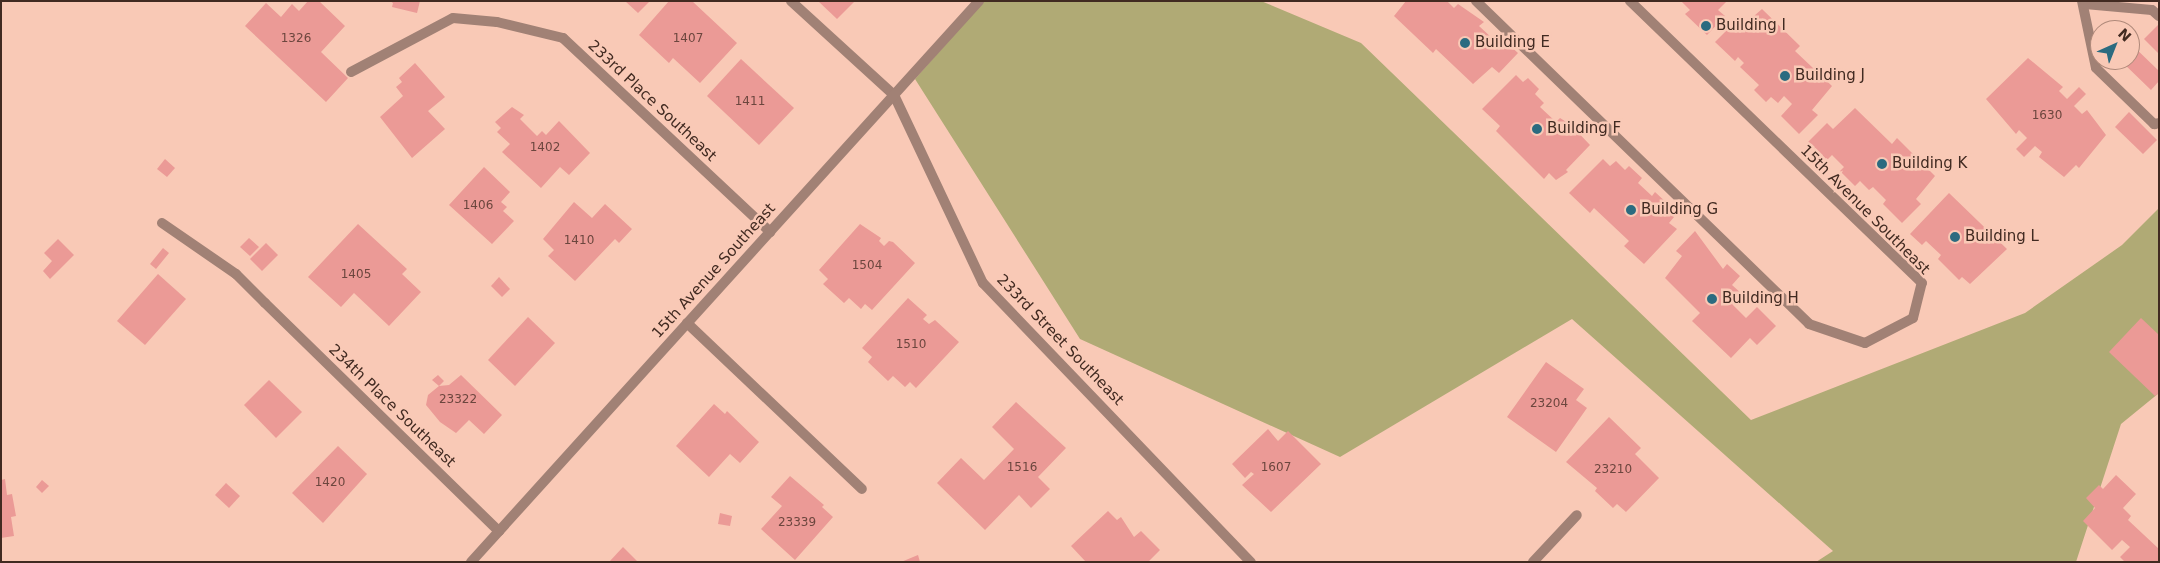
<!DOCTYPE html>
<style>
body{margin:0}
#map{position:relative;width:2160px;height:563px;overflow:hidden;background:#f9c9b6;font-family:"DejaVu Sans",sans-serif}
div>[style]{position:absolute}
[style*='--x']{left:calc(var(--x)*1px);top:calc(var(--y)*1px);width:calc(var(--w)*1px);rotate:calc(var(--a)*1deg)}
.green>*{inset:0;background:#b0aa75}
.building>*{inset:0;background:#eb9a96}
.service>*{height:10px;margin:-5px;padding:0 5px;transform-origin:5px;border-radius:5px;background:#a18175}
.minor>*{height:10px;margin:-5px;padding:0 5px;transform-origin:5px;border-radius:5px;background:#a18175}
.tertiary>*{height:10px;margin:-5px;padding:0 5px;transform-origin:5px;border-radius:5px;background:#a18175}
.dots>*{width:14px;height:14px;translate:-50% -50%;box-sizing:border-box;border:2px solid #f9c9b6;border-radius:50%}
span{translate:-50% -50%;white-space:nowrap;text-align:center;line-height:1.15;-webkit-text-stroke:5px #f9c9b6;paint-order:stroke}
.number-label{font-size:12px;color:#6c463e}
.number-label span{-webkit-text-stroke-width:0}
.poi-label{font-size:15px;color:#412a21}
.left{translate:0 -50%;text-align:left}
.street-label{font-size:15px;color:#412a21}
.frame{position:absolute;inset:0;border:2px solid #412a21;pointer-events:none}
.north{position:absolute;left:2090px;top:20px;width:50px;height:50px;box-sizing:border-box;background:#f9c9b6;border:1px solid #af897a;border-radius:50%;rotate:44deg;font-size:14px;font-weight:700;line-height:20px;text-align:center;color:#412a21}
.north::after{content:'';display:block;margin:auto;width:18px;height:22px;background:#2b6b80;clip-path:polygon(50% 0,100% 100%,50% 72%,0 100%)}
</style>
<div id="map">
<div class="green">
<i style="clip-path:polygon(984px 1px,1261px 1px,1361px 43px,1751px 420px,2025px 313px,2122px 245px,2159px 208px,2159px 393px,2121px 424px,2076px 562px,1816px 562px,1833px 551px,1572px 319px,1340px 457px,1080px 339px,915px 79px)"></i>
</div>
<div class="building">
<i style="clip-path:polygon(308px 1px,319px 1px,345px 26px,321px 52px,348px 78px,326px 102px,245px 26px,266px 3px,281px 17px,292px 4px,299px 11px)"></i>
<i style="clip-path:polygon(390px 1px,420px 1px,417px 13px,392px 7px,393px 3px)"></i>
<i style="clip-path:polygon(625px 1px,650px 1px,638px 13px)"></i>
<i style="clip-path:polygon(669px 1px,692px 1px,737px 43px,700px 83px,673px 58px,669px 63px,639px 35px)"></i>
<i style="clip-path:polygon(818px 1px,855px 1px,837px 19px)"></i>
<i style="clip-path:polygon(1406px 1px,1447px 1px,1454px 8px,1458px 4px,1484px 22px,1479px 26px,1492px 38px,1496px 33px,1518px 53px,1499px 73px,1492px 67px,1473px 84px,1436px 49px,1433px 53px,1394px 16px)"></i>
<i style="clip-path:polygon(1681px 1px,1727px 1px,1718px 10px,1725px 16px,1707px 35px,1685px 14px,1690px 10px)"></i>
<i style="clip-path:polygon(1762px 9px,1800px 46px,1795px 51px,1832px 86px,1812px 110px,1818px 115px,1799px 134px,1781px 116px,1792px 104px,1784px 96px,1778px 103px,1771px 97px,1766px 102px,1754px 90px,1759px 85px,1740px 67px,1744px 63px,1738px 57px,1735px 61px,1715px 42px,1733px 24px,1739px 29px)"></i>
<i style="clip-path:polygon(2159px 24px,2159px 54px,2144px 39px)"></i>
<i style="clip-path:polygon(2130px 43px,2159px 71px,2159px 81px,2151px 90px,2120px 60px,2130px 60px)"></i>
<i style="clip-path:polygon(2028px 58px,2063px 87px,2059px 91px,2067px 99px,2079px 87px,2086px 94px,2074px 106px,2082px 114px,2087px 110px,2106px 135px,2079px 168px,2076px 165px,2064px 177px,2039px 157px,2042px 152px,2035px 146px,2024px 157px,2016px 149px,2027px 138px,2019px 130px,2016px 134px,1986px 99px)"></i>
<i style="clip-path:polygon(741px 59px,794px 108px,759px 145px,707px 96px)"></i>
<i style="clip-path:polygon(415px 63px,445px 97px,428px 111px,445px 129px,412px 158px,380px 117px,403px 96px,396px 87px,402px 82px,399px 78px)"></i>
<i style="clip-path:polygon(1516px 75px,1523px 82px,1528px 78px,1539px 89px,1535px 94px,1544px 103px,1540px 107px,1556px 122px,1560px 118px,1571px 125px,1590px 145px,1566px 170px,1568px 172px,1556px 180px,1549px 173px,1544px 179px,1496px 131px,1500px 126px,1482px 109px)"></i>
<i style="clip-path:polygon(512px 107px,524px 115px,520px 119px,537px 136px,542px 131px,546px 135px,559px 121px,590px 153px,569px 175px,560px 167px,541px 188px,502px 152px,510px 144px,497px 132px,501px 128px,495px 122px)"></i>
<i style="clip-path:polygon(1855px 108px,1892px 144px,1897px 138px,1935px 176px,1916px 199px,1921px 204px,1902px 223px,1883px 204px,1886px 200px,1873px 187px,1869px 190px,1860px 181px,1855px 186px,1840px 171px,1844px 167px,1832px 155px,1827px 160px,1808px 142px,1827px 123px,1833px 129px)"></i>
<i style="clip-path:polygon(2129px 112px,2157px 140px,2143px 154px,2115px 127px)"></i>
<i style="clip-path:polygon(165px 159px,175px 168px,167px 177px,157px 169px)"></i>
<i style="clip-path:polygon(1603px 159px,1610px 166px,1616px 161px,1625px 170px,1629px 166px,1642px 178px,1638px 183px,1652px 196px,1655px 192px,1668px 204px,1664px 208px,1674px 217px,1669px 223px,1677px 229px,1644px 264px,1624px 246px,1629px 241px,1594px 208px,1590px 213px,1569px 193px)"></i>
<i style="clip-path:polygon(484px 167px,510px 192px,501px 202px,507px 207px,503px 211px,514px 221px,492px 244px,449px 205px)"></i>
<i style="clip-path:polygon(1949px 193px,2007px 249px,1970px 284px,1962px 277px,1959px 280px,1938px 259px,1941px 255px,1926px 241px,1922px 245px,1910px 234px)"></i>
<i style="clip-path:polygon(574px 202px,592px 218px,605px 204px,632px 229px,619px 243px,615px 239px,575px 281px,548px 256px,554px 250px,543px 239px)"></i>
<i style="clip-path:polygon(358px 224px,407px 269px,402px 274px,421px 292px,389px 326px,354px 293px,341px 307px,308px 277px)"></i>
<i style="clip-path:polygon(860px 224px,881px 238px,879px 241px,884px 246px,889px 241px,893px 242px,915px 263px,872px 310px,865px 304px,861px 309px,849px 298px,844px 303px,823px 284px,828px 279px,819px 270px)"></i>
<i style="clip-path:polygon(1695px 231px,1723px 269px,1727px 264px,1740px 276px,1732px 285px,1742px 294px,1732px 304px,1746px 318px,1757px 307px,1776px 326px,1757px 345px,1750px 338px,1731px 358px,1692px 321px,1700px 313px,1665px 278px,1682px 256px,1676px 251px)"></i>
<i style="clip-path:polygon(249px 238px,259px 247px,250px 256px,240px 247px)"></i>
<i style="clip-path:polygon(58px 239px,74px 255px,50px 279px,43px 271px,52px 261px,44px 253px)"></i>
<i style="clip-path:polygon(266px 243px,278px 255px,262px 271px,250px 259px)"></i>
<i style="clip-path:polygon(163px 248px,169px 253px,156px 269px,150px 264px)"></i>
<i style="clip-path:polygon(158px 274px,186px 299px,145px 345px,117px 321px)"></i>
<i style="clip-path:polygon(499px 277px,510px 289px,502px 297px,491px 286px)"></i>
<i style="clip-path:polygon(908px 298px,927px 315px,923px 319px,929px 324px,935px 320px,959px 342px,916px 388px,910px 382px,905px 387px,893px 376px,888px 381px,868px 362px,872px 357px,862px 348px)"></i>
<i style="clip-path:polygon(528px 317px,555px 343px,515px 386px,488px 360px)"></i>
<i style="clip-path:polygon(2141px 318px,2159px 335px,2159px 393px,2155px 396px,2109px 352px)"></i>
<i style="clip-path:polygon(1546px 362px,1584px 389px,1576px 400px,1587px 408px,1556px 452px,1507px 417px)"></i>
<i style="clip-path:polygon(438px 375px,444px 381px,439px 386px,449px 385px,461px 375px,502px 415px,484px 434px,469px 420px,456px 433px,440px 422px,426px 405px,428px 395px,439px 386px,432px 380px)"></i>
<i style="clip-path:polygon(269px 380px,302px 412px,276px 438px,244px 405px)"></i>
<i style="clip-path:polygon(1016px 402px,1066px 448px,1038px 477px,1050px 489px,1031px 508px,1019px 495px,985px 530px,937px 483px,961px 458px,984px 480px,1014px 449px,992px 427px)"></i>
<i style="clip-path:polygon(714px 404px,725px 414px,727px 411px,759px 442px,740px 463px,730px 454px,709px 477px,676px 446px)"></i>
<i style="clip-path:polygon(1609px 417px,1641px 448px,1635px 454px,1659px 478px,1626px 512px,1617px 504px,1613px 508px,1595px 491px,1597px 488px,1566px 462px)"></i>
<i style="clip-path:polygon(1268px 429px,1278px 441px,1288px 431px,1321px 464px,1271px 512px,1242px 485px,1254px 474px,1251px 472px,1245px 478px,1232px 464px)"></i>
<i style="clip-path:polygon(338px 446px,367px 474px,323px 523px,292px 493px)"></i>
<i style="clip-path:polygon(2116px 475px,2136px 494px,2123px 508px,2131px 516px,2128px 520px,2159px 549px,2158px 562px,2125px 562px,2120px 557px,2130px 547px,2122px 540px,2112px 550px,2083px 521px,2095px 508px,2086px 498px,2099px 485px,2103px 489px)"></i>
<i style="clip-path:polygon(790px 476px,824px 505px,822px 507px,833px 517px,795px 560px,761px 529px,782px 506px,771px 497px)"></i>
<i style="clip-path:polygon(5px 479px,7px 495px,12px 494px,16px 516px,11px 517px,14px 536px,1px 538px,1px 480px)"></i>
<i style="clip-path:polygon(42px 480px,49px 486px,42px 493px,36px 487px)"></i>
<i style="clip-path:polygon(226px 483px,240px 496px,229px 508px,215px 495px)"></i>
<i style="clip-path:polygon(1108px 511px,1117px 520px,1121px 517px,1134px 537px,1141px 531px,1160px 550px,1148px 562px,1086px 562px,1071px 546px)"></i>
<i style="clip-path:polygon(720px 513px,732px 516px,730px 526px,718px 524px)"></i>
<i style="clip-path:polygon(623px 547px,638px 562px,609px 562px)"></i>
<i style="clip-path:polygon(918px 555px,920px 562px,901px 562px)"></i>
</div>
<div class="service">
<i style="--x:1476;--y:1;--w:464;--a:44.1"></i>
<i style="--x:1809;--y:324;--w:59;--a:18.7"></i>
<i style="--x:1865;--y:343;--w:54;--a:-27.5"></i>
<i style="--x:1913;--y:318;--w:36;--a:-76"></i>
<i style="--x:1922;--y:283;--w:406;--a:-136"></i>
<i style="--x:2082;--y:1;--w:68;--a:78.2"></i>
<i style="--x:2096;--y:68;--w:81;--a:44"></i>
<i style="--x:2154;--y:124;--w:5;--a:-11"></i>
<i style="--x:2085;--y:4;--w:67;--a:5.1"></i>
<i style="--x:2152;--y:10;--w:9;--a:41"></i>
<i style="--x:351;--y:72;--w:115;--a:-27.9"></i>
<i style="--x:453;--y:18;--w:44;--a:5.2"></i>
<i style="--x:162;--y:223;--w:90;--a:34.6"></i>
<i style="--x:236;--y:274;--w:41;--a:45"></i>
<i style="--x:687;--y:323;--w:241;--a:43.5"></i>
<i style="--x:1533;--y:562;--w:64;--a:-46.9"></i>
</div>
<div class="minor">
<i style="--x:791;--y:1;--w:139;--a:42.4"></i>
<i style="--x:894;--y:95;--w:208;--a:64.7"></i>
<i style="--x:983;--y:283;--w:387;--a:46.2"></i>
<i style="--x:497;--y:22;--w:68;--a:13.6"></i>
<i style="--x:563;--y:38;--w:284;--a:43.1"></i>
<i style="--x:265;--y:303;--w:327;--a:44.3"></i>
</div>
<div class="tertiary">
<i style="--x:471;--y:562;--w:757;--a:-47.84"></i>
</div>
<div class="dots">
<i style="left:1706px;top:26px;background:#2b6b80"></i>
<i style="left:1465px;top:43px;background:#2b6b80"></i>
<i style="left:1785px;top:76px;background:#2b6b80"></i>
<i style="left:1537px;top:129px;background:#2b6b80"></i>
<i style="left:1882px;top:164px;background:#2b6b80"></i>
<i style="left:1631px;top:210px;background:#2b6b80"></i>
<i style="left:1955px;top:237px;background:#2b6b80"></i>
<i style="left:1712px;top:299px;background:#2b6b80"></i>
</div>
<div class="number-label">
<span style="left:296px;top:39px">1326</span>
<span style="left:688px;top:39px">1407</span>
<span style="left:750px;top:102px">1411</span>
<span style="left:2047px;top:116px">1630</span>
<span style="left:545px;top:148px">1402</span>
<span style="left:478px;top:206px">1406</span>
<span style="left:579px;top:241px">1410</span>
<span style="left:867px;top:266px">1504</span>
<span style="left:356px;top:275px">1405</span>
<span style="left:911px;top:345px">1510</span>
<span style="left:458px;top:400px">23322</span>
<span style="left:1549px;top:404px">23204</span>
<span style="left:1022px;top:468px">1516</span>
<span style="left:1276px;top:468px">1607</span>
<span style="left:1613px;top:470px">23210</span>
<span style="left:330px;top:483px">1420</span>
<span style="left:797px;top:523px">23339</span>
</div>
<div class="poi-label">
<span class="left" style="left:1716px;top:26px">Building I</span>
<span class="left" style="left:1475px;top:43px">Building E</span>
<span class="left" style="left:1795px;top:76px">Building J</span>
<span class="left" style="left:1547px;top:129px">Building F</span>
<span class="left" style="left:1892px;top:164px">Building K</span>
<span class="left" style="left:1641px;top:210px">Building G</span>
<span class="left" style="left:1965px;top:237px">Building L</span>
<span class="left" style="left:1722px;top:299px">Building H</span>
</div>
<div class="street-label">
<span style="left:652px;top:101px;rotate:43deg">233rd Place Southeast</span>
<span style="left:1865px;top:210px;rotate:45deg">15th Avenue Southeast</span>
<span style="left:714px;top:271px;rotate:-48deg">15th Avenue Southeast</span>
<span style="left:1060px;top:340px;rotate:46deg">233rd Street Southeast</span>
<span style="left:392px;top:406px;rotate:44deg">234th Place Southeast</span>
</div>
<div class="frame"></div>
<div class="north">N</div>
</div>
